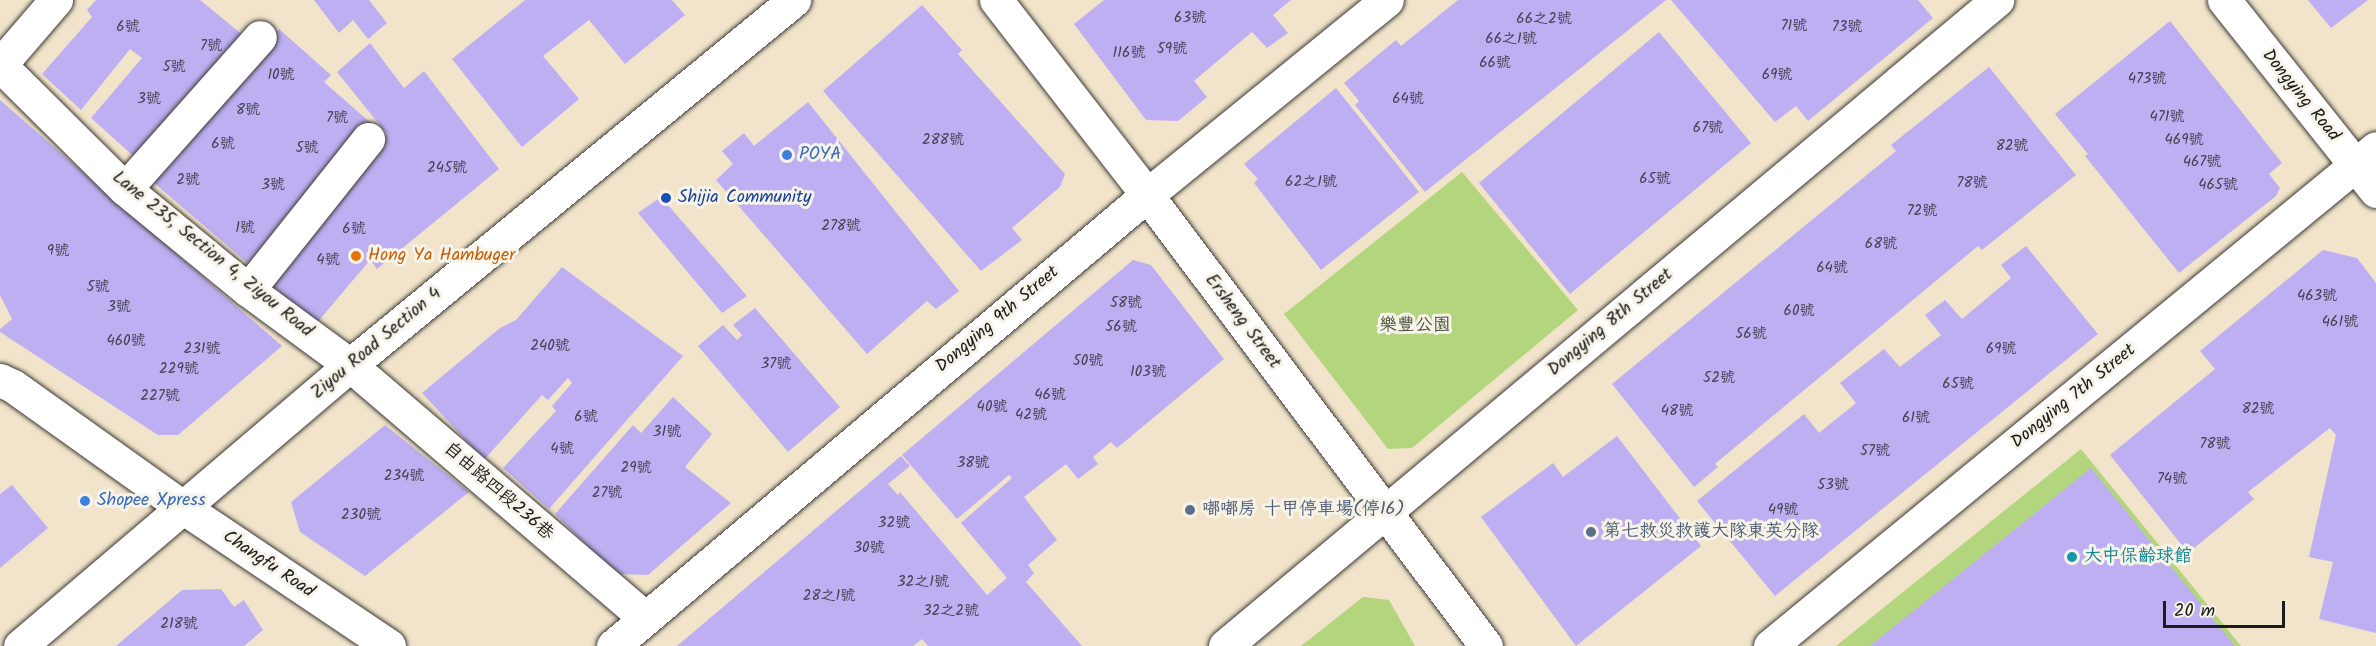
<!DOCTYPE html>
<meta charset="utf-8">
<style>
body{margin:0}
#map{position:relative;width:2376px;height:646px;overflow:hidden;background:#f2e4ca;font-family:Kalam,"LXGW WenKai TC",sans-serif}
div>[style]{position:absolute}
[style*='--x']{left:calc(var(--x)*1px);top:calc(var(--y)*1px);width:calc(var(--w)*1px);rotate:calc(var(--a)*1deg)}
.green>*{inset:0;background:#b3d57d}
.building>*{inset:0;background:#beaff2}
.roads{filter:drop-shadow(0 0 2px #3c3a36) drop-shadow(0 0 2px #3c3a36)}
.minor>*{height:33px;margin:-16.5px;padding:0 16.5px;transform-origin:16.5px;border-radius:16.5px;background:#fff}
.dots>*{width:16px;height:16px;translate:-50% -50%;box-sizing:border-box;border:3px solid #f7f3e8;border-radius:50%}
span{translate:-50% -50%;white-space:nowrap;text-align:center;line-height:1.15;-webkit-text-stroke:6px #f7f3e8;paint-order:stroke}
.number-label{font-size:15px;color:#444152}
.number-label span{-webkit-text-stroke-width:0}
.street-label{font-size:18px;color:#1c1c1c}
.shop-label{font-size:18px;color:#366cbe}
.left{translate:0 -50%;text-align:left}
.transit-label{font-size:18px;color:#164399}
.food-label{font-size:18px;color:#c56008}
.park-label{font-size:18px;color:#495439}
.service-label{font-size:18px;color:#4e5e75}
.culture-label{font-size:18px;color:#0d838f}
.scale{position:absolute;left:2163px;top:601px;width:122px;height:27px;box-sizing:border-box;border:3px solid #1c1c1c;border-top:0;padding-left:8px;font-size:18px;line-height:21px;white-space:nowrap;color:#1c1c1c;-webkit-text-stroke:4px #f7f3e8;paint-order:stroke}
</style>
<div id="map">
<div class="green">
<i style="clip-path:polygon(1462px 172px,1578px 310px,1412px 448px,1388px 449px,1284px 314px)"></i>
<i style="clip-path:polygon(2081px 449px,2241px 646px,1836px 646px)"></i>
<i style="clip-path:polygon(1363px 597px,1389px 600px,1415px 646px,1301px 646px)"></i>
</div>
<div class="building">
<i style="clip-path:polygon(96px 0,200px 0,244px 36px,140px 162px,91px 118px,142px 58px,130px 49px,81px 110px,42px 74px,92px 17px,87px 10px)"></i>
<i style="clip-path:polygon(314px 0,369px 0,387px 23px,368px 39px,353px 20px,339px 33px)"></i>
<i style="clip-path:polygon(525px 0,672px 0,685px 15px,625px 64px,589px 20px,543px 56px,579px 99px,522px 147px,452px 59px)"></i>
<i style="clip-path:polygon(1104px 0,1291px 0,1273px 15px,1288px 33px,1267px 48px,1252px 32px,1194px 81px,1207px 97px,1178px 121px,1146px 120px,1074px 24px)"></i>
<i style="clip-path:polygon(1458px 0,1666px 0,1425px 192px,1355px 105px,1359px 101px,1344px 83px,1396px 40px,1401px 46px)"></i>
<i style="clip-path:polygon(1671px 0,1918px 0,1933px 18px,1808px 121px,1796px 106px,1775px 122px)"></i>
<i style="clip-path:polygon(2308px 0,2368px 0,2331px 28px)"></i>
<i style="clip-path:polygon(922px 5px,962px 50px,958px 54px,1065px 174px,1060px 187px,1012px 228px,1022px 240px,981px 271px,823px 91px)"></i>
<i style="clip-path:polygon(2170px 21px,2282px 163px,2269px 174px,2280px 188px,2276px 196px,2179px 273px,2085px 156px,2088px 154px,2055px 114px)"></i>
<i style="clip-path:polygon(279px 29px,331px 75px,324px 82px,372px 124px,251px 266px,153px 182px)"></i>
<i style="clip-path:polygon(1659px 32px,1751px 143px,1570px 294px,1479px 183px)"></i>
<i style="clip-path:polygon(370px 43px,404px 88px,424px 71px,499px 169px,377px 269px,370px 260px,316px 324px,269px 282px,387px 134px,337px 72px)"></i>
<i style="clip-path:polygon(1989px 67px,2076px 175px,1982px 250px,1978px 246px,1715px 464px,1718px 467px,1694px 487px,1612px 384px,1896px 151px,1891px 145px)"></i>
<i style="clip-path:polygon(1336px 88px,1419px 192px,1321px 270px,1254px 183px,1258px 179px,1244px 164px)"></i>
<i style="clip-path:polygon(0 100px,282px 346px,178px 435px,158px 435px,0 332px,0 329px,12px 319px,0 295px)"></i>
<i style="clip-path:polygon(808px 102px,959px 291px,936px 309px,927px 301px,867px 354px,716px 180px,733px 164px,722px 151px,744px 133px,754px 146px)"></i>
<i style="clip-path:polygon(661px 197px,747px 296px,722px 313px,638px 213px)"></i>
<i style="clip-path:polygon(2026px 246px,2098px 334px,1775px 596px,1697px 501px,1804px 414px,1819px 433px,1856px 403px,1840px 383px,1884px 349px,1900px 367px,1941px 335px,1925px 315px,1945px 300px,1962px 319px,2011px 278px,2001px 265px)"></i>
<i style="clip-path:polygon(2323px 250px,2357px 258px,2376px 283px,2376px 633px,2319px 619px,2333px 562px,2309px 557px,2336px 435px,2330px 428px,2248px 492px,2254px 499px,2188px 553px,2110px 455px,2215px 369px,2200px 351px)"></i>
<i style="clip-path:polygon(1133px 260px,1151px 265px,1224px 359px,1117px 448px,1111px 442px,1093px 457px,1098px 464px,1078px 479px,1066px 464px,1024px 497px,1057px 540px,1028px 565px,1034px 573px,1026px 582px,1082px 646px,928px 646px,922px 639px,913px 646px,677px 646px,901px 456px,910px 466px,888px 484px,898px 495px,900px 492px,987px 595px,1007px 578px,961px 523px,1012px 478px,1009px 475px,957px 519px,902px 455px)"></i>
<i style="clip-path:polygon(562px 267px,683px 356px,549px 509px,503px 468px,556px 411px,552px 406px,572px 383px,568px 378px,548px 400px,542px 395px,484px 460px,422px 393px,500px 328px,516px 320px)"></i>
<i style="clip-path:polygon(755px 308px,840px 407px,788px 452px,698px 346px,723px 325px,737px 340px,742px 335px,733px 325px)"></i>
<i style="clip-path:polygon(673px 397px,712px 434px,685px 467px,731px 503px,648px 575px,616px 574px,555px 514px,633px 425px,641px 433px)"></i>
<i style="clip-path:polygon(385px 425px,469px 492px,365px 576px,300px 532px,291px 502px)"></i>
<i style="clip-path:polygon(1617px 436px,1701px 546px,1576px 646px,1481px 517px,1553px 463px,1563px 477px)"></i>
<i style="clip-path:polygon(2091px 468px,2235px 646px,1870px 646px)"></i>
<i style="clip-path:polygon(12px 485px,48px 528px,0 568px,0 494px)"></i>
<i style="clip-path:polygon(221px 589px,234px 607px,244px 600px,263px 630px,244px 646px,116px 646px,182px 590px)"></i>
</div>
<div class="roads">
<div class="minor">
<i style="--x:996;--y:0;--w:247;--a:52.2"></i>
<i style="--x:1147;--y:195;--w:564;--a:53.07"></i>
<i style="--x:2224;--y:0;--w:244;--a:51.5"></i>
<i style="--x:0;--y:65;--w:176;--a:44.8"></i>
<i style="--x:125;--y:189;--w:159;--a:39.4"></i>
<i style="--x:248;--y:290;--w:127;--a:36.3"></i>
<i style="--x:350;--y:365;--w:389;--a:40.6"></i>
<i style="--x:0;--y:65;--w:86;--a:-49.3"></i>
<i style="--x:125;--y:189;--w:203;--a:-48.4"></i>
<i style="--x:248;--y:290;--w:193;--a:-51.5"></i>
<i style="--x:0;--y:380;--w:14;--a:25"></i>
<i style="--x:13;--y:386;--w:210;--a:35.5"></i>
<i style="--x:184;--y:508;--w:247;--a:33.9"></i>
<i style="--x:20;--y:646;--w:433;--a:-40.4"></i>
<i style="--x:350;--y:365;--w:575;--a:-39.42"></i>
<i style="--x:613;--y:646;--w:699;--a:-40.18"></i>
<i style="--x:1147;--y:195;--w:309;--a:-39.1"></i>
<i style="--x:1225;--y:646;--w:1007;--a:-39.92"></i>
<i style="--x:1770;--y:646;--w:784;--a:-39.41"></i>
</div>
</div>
<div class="dots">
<i style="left:787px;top:155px;background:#3f7fe0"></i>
<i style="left:666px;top:198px;background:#1a4fb4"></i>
<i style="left:356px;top:256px;background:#e8710a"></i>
<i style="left:85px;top:501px;background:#3f7fe0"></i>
<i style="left:1190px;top:510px;background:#5c6f8a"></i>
<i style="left:1591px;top:532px;background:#5c6f8a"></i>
<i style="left:2072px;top:557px;background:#0f9aa8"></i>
</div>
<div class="number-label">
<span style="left:1190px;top:19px">63號</span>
<span style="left:1544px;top:20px">66之2號</span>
<span style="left:1794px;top:27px">71號</span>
<span style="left:128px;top:28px">6號</span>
<span style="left:1847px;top:28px">73號</span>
<span style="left:1511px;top:40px">66之1號</span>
<span style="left:211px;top:47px">7號</span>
<span style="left:1172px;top:50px">59號</span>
<span style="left:1129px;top:54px">116號</span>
<span style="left:1495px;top:64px">66號</span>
<span style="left:174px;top:68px">5號</span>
<span style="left:281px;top:76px">10號</span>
<span style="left:1777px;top:76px">69號</span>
<span style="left:2147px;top:80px">473號</span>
<span style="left:149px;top:100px">3號</span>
<span style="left:1408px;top:100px">64號</span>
<span style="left:248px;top:111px">8號</span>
<span style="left:2167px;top:118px">471號</span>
<span style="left:337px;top:119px">7號</span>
<span style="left:1708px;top:129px">67號</span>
<span style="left:943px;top:141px">288號</span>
<span style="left:2184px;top:141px">469號</span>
<span style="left:223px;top:145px">6號</span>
<span style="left:2012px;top:147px">82號</span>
<span style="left:307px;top:149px">5號</span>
<span style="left:2202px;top:163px">467號</span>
<span style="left:447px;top:169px">245號</span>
<span style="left:1655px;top:180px">65號</span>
<span style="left:188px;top:181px">2號</span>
<span style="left:1311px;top:183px">62之1號</span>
<span style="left:1972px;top:184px">78號</span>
<span style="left:273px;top:186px">3號</span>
<span style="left:2218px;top:186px">465號</span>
<span style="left:1922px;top:212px">72號</span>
<span style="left:841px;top:227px">278號</span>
<span style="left:245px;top:229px">1號</span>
<span style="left:354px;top:230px">6號</span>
<span style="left:1881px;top:245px">68號</span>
<span style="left:58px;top:252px">9號</span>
<span style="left:328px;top:261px">4號</span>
<span style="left:1832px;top:269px">64號</span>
<span style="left:98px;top:288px">5號</span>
<span style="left:2317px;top:297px">463號</span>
<span style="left:1126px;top:304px">58號</span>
<span style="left:119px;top:308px">3號</span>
<span style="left:1799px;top:312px">60號</span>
<span style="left:2340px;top:323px">461號</span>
<span style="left:1121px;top:328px">56號</span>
<span style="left:1751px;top:335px">56號</span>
<span style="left:126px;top:342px">460號</span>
<span style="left:550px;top:347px">240號</span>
<span style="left:202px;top:350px">231號</span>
<span style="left:2001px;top:350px">69號</span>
<span style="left:1088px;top:362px">50號</span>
<span style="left:776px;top:365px">37號</span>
<span style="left:179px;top:370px">229號</span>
<span style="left:1148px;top:373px">103號</span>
<span style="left:1719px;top:379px">52號</span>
<span style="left:1958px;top:385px">65號</span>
<span style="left:1050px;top:396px">46號</span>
<span style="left:160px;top:397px">227號</span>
<span style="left:992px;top:408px">40號</span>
<span style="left:2258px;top:410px">82號</span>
<span style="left:1677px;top:412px">48號</span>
<span style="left:1031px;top:416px">42號</span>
<span style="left:586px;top:418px">6號</span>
<span style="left:1916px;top:419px">61號</span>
<span style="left:667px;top:433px">31號</span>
<span style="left:2215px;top:445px">78號</span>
<span style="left:562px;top:450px">4號</span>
<span style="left:1875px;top:452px">57號</span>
<span style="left:973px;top:464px">38號</span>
<span style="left:636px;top:469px">29號</span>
<span style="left:404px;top:477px">234號</span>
<span style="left:2172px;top:480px">74號</span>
<span style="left:1833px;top:486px">53號</span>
<span style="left:607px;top:494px">27號</span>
<span style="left:1783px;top:511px">49號</span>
<span style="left:361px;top:516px">230號</span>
<span style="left:894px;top:524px">32號</span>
<span style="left:869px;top:549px">30號</span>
<span style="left:923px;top:583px">32之1號</span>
<span style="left:829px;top:597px">28之1號</span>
<span style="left:951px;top:612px">32之2號</span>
<span style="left:179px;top:625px">218號</span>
</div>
<div class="street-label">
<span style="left:2300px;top:96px;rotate:51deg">Dongying Road</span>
<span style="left:212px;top:255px;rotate:39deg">Lane 235, Section 4, Ziyou Road</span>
<span style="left:998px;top:320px;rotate:-40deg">Dongying 9th Street</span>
<span style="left:1242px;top:322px;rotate:53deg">Ersheng Street</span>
<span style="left:1611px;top:323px;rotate:-40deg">Dongying 8th Street</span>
<span style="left:377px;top:344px;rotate:-40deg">Ziyou Road Section 4</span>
<span style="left:2074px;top:397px;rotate:-39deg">Dongying 7th Street</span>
<span style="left:498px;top:492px;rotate:41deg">自由路四段236巷</span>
<span style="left:268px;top:565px;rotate:34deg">Changfu Road</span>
</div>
<div class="shop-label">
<span class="left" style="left:799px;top:155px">POYA</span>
<span class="left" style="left:97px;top:501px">Shopee Xpress</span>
</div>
<div class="transit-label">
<span class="left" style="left:678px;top:198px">Shijia Community</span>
</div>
<div class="food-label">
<span class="left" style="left:368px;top:256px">Hong Ya Hambuger</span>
</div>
<div class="park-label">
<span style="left:1415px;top:326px">樂豐公園</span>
</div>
<div class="service-label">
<span class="left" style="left:1202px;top:510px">嘟嘟房 十甲停車場(停16)</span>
<span class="left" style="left:1603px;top:532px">第七救災救護大隊東英分隊</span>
</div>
<div class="culture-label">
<span class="left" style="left:2084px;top:557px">大中保齡球館</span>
</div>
<div class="scale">20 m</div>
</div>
